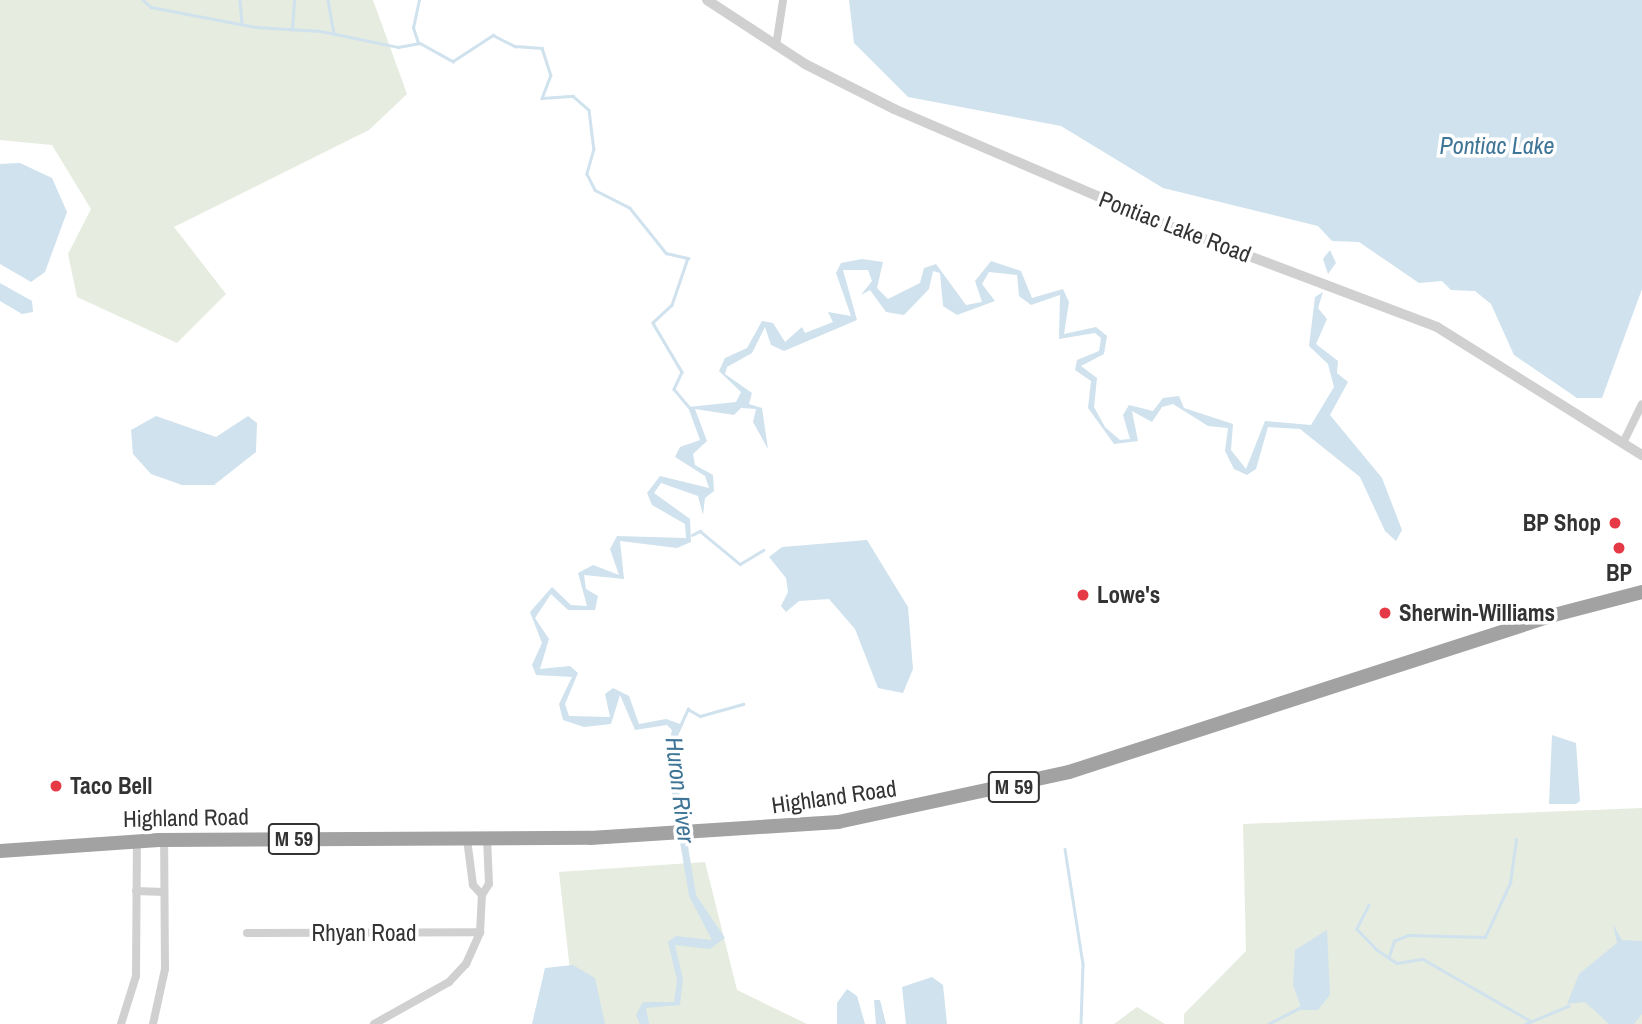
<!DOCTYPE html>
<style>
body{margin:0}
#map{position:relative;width:1642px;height:1024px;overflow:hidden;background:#fff;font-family:"Archivo Narrow",sans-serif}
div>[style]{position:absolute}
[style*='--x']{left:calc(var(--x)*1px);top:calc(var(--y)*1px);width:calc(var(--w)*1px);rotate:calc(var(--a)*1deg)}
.green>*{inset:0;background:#e6ecdf}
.water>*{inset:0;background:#cfe2ee}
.stream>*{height:2.5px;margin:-1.25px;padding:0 1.25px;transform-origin:1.25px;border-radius:1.25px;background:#cfe2ee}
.minor>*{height:8px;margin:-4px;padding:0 4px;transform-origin:4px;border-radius:4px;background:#d0d0d0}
.tertiary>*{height:10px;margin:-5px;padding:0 5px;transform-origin:5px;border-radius:5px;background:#d0d0d0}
.trunk>*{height:14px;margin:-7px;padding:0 7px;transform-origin:7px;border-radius:7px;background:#a2a2a2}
.dots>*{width:19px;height:19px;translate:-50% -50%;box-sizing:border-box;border:4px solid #fff;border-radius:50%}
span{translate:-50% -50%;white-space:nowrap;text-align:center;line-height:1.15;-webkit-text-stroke:7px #fff;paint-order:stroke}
.shield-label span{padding:2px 5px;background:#fff;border:2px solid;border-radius:5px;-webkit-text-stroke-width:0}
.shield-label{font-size:21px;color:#333;font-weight:700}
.street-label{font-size:23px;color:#333}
.poi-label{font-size:23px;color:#333;font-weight:700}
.right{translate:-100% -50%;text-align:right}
.left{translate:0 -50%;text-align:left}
.water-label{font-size:24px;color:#3f7597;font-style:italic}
</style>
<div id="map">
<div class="green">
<i style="clip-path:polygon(0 0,373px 0,407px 94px,369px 130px,174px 227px,226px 294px,177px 343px,77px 297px,68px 254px,91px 209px,52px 145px,0 140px)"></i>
<i style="clip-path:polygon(1642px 808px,1642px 1024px,1184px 1024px,1184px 1014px,1246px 951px,1243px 824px)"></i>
<i style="clip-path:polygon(705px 862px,737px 990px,807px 1024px,576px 1024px,559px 872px)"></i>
<i style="clip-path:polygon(1137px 1007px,1165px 1024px,1114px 1024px)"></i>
</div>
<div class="water">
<i style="clip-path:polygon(849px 0,1642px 0,1642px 289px,1602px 398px,1577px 398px,1514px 355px,1491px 304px,1475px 291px,1451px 290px,1442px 281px,1419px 283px,1359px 242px,1332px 241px,1318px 226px,1163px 188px,1061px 126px,908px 97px,854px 43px)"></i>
<i style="clip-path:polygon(20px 163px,52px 178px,67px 212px,45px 272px,31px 282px,0 264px,0 164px)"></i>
<i style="clip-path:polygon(1330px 250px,1336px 263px,1328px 274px,1323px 259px)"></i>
<i style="clip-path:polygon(862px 259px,883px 262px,877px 288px,888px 299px,920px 283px,924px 268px,936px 264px,966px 305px,982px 302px,975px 281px,991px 261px,1021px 271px,1032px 298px,1063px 289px,1069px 302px,1064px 334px,1096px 327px,1107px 336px,1104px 354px,1081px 366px,1097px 378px,1094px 407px,1105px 427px,1120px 440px,1130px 439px,1123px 415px,1129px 405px,1153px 411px,1163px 398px,1179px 396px,1184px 408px,1233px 424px,1231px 450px,1246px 469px,1265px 421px,1311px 425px,1334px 387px,1328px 364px,1309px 346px,1315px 297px,1323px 292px,1318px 308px,1327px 319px,1316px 344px,1338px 361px,1337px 373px,1348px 382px,1330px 415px,1382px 478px,1402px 530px,1396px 541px,1385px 531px,1360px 477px,1300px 429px,1268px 427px,1256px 469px,1247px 475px,1234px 469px,1225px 451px,1228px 428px,1208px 426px,1173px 404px,1162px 407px,1152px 422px,1132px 411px,1138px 441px,1114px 444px,1088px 408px,1091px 381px,1075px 370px,1077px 360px,1099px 351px,1101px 338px,1095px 333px,1059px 339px,1060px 295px,1031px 305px,1019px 296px,1017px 275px,989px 272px,982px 284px,995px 301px,957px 315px,943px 306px,940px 273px,933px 271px,929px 289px,904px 315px,886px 312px,870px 290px,861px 295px,872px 281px,868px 270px,843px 270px,857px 320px,784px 351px,771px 345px,765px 327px,752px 353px,727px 367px,725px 374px,752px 393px,749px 404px,762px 408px,768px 449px,753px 422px,756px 409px,741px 408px,734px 415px,695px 409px,707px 441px,693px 454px,695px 465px,713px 475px,714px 491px,705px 498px,703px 515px,698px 496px,661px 483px,654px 493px,690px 519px,691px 542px,677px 548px,620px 541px,624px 579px,584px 575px,586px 589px,598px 596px,595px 610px,568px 610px,551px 594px,535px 618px,549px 639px,540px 669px,570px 666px,578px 673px,565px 704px,569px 716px,610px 717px,605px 694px,613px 688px,629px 696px,639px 724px,666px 719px,683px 725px,672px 748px,696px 895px,725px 938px,710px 949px,675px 945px,683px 979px,680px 1005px,646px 1008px,649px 1024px,640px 1024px,636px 1015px,643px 1002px,674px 1002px,677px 980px,668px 942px,676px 936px,712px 940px,689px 896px,666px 758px,672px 730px,667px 725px,635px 730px,620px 695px,611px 724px,584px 727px,563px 720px,559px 704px,572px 677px,536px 675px,532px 665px,542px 643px,530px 612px,552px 587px,571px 605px,587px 606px,578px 573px,593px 565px,619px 575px,610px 549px,617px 536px,686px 538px,685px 524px,652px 505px,647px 493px,660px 476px,709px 488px,705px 476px,675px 457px,680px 447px,700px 440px,688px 407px,736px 402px,741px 392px,719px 371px,725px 358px,747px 348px,762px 321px,773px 323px,785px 342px,802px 327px,805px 333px,833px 322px,828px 312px,851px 316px,836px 273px,841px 263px)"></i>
<i style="clip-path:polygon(0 283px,32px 301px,33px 312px,22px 314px,0 301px)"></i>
<i style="clip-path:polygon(156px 416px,216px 437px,248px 416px,257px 423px,256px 452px,214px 485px,182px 485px,151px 474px,133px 454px,131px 430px)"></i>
<i style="clip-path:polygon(867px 540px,908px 607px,913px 669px,903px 693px,878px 688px,855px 629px,829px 599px,799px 601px,786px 612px,781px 606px,788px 592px,786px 578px,769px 557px,782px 547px)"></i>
<i style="clip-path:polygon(1552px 735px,1576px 743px,1580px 801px,1576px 804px,1549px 804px)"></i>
<i style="clip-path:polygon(1613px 924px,1622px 940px,1642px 941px,1642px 1014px,1634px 1024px,1609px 1024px,1585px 1002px,1567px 1004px,1579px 974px,1617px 943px)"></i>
<i style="clip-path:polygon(1327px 930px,1330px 995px,1318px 1010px,1302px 1010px,1293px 985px,1295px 950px)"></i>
<i style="clip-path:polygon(573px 965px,595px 978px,605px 1024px,532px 1024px,545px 968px)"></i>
<i style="clip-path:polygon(932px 977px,943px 985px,947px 1024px,906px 1024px,902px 987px)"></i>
<i style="clip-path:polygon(847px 989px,857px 996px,865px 1024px,837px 1024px,837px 1003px)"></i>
<i style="clip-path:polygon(874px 1000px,880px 1000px,886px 1024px,876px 1024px)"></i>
</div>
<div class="stream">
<i style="--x:143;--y:0;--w:11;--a:41"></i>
<i style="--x:151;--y:7;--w:107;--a:10.8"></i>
<i style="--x:256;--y:27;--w:65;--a:3.5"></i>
<i style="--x:321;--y:31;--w:79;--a:11.7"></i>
<i style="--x:398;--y:47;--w:22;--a:-10"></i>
<i style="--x:420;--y:43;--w:38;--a:29"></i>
<i style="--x:453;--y:61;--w:48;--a:-33"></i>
<i style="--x:493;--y:35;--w:25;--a:27"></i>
<i style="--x:515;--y:46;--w:27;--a:4"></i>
<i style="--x:542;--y:48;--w:28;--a:72"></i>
<i style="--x:551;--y:75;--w:25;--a:111"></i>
<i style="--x:542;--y:98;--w:31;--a:-4"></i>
<i style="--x:573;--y:96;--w:21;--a:41"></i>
<i style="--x:589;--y:110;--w:39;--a:83"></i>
<i style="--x:594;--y:149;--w:26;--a:106"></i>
<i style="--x:587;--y:174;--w:18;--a:63"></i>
<i style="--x:595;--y:190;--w:39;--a:27"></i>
<i style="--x:630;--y:208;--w:58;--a:51.3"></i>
<i style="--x:666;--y:253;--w:23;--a:13"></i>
<i style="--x:688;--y:258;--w:50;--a:108.8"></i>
<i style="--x:672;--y:305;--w:26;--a:137"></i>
<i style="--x:653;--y:323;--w:57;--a:59.4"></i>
<i style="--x:682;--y:372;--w:19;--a:115"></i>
<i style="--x:674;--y:389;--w:23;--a:50"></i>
<i style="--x:240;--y:0;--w:23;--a:85"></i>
<i style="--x:328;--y:0;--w:35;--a:80"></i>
<i style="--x:292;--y:30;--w:30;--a:-86"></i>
<i style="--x:418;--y:43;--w:16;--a:-108"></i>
<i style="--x:413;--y:28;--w:29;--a:-78"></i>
<i style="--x:692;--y:535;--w:9;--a:-27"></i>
<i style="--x:700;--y:531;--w:52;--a:39.5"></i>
<i style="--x:740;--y:564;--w:27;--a:-31"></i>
<i style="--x:680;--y:726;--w:19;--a:-65"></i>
<i style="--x:688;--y:709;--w:14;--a:30"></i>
<i style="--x:700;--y:716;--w:45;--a:-15.6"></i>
<i style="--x:1065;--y:849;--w:116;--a:81.1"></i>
<i style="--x:1083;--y:964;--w:60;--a:91.9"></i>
<i style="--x:1369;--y:905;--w:27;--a:117"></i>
<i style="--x:1357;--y:929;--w:28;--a:46"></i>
<i style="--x:1376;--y:949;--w:25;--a:34"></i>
<i style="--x:1397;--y:963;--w:26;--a:-9"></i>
<i style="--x:1423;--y:959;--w:122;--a:29.9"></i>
<i style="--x:1389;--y:956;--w:16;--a:-72"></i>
<i style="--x:1394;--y:941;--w:15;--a:-23"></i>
<i style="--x:1408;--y:935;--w:77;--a:1.5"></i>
<i style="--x:1485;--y:937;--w:60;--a:-65.2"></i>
<i style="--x:1510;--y:883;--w:44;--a:-82.2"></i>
<i style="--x:1268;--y:1024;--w:37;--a:-27"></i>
<i style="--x:1525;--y:1024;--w:47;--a:-22.7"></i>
</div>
<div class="minor">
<i style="--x:776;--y:46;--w:47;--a:-81.3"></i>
<i style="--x:1623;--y:443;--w:43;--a:-64"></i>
<i style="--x:467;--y:839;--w:46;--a:82.6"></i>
<i style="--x:473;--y:885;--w:13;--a:48"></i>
<i style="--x:482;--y:895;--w:13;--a:-58"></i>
<i style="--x:489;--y:884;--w:45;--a:-92.5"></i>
<i style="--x:136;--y:891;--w:28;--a:2"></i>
<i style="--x:247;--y:933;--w:233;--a:-0.2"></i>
<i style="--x:121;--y:1024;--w:50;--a:-72.6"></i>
<i style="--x:136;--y:976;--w:135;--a:-89.6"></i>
<i style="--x:153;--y:1024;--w:56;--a:-77.7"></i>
<i style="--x:165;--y:969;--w:129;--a:-90.4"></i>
<i style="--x:374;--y:1024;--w:86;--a:-29.2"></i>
<i style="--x:449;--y:982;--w:25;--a:-47"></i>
<i style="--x:466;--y:964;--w:35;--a:-66"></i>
<i style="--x:480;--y:932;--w:37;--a:-87"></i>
</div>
<div class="tertiary">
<i style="--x:707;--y:0;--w:117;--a:33.1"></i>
<i style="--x:805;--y:64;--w:100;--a:26.8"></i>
<i style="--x:894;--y:109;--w:274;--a:23.2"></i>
<i style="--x:1146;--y:217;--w:311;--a:20.7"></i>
<i style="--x:1437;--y:327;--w:242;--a:32"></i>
</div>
<div class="trunk">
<i style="--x:0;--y:851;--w:159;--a:-4"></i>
<i style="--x:159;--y:840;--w:431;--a:-0.3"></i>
<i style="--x:590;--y:838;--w:249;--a:-3.7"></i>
<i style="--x:838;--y:822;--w:236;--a:-12.2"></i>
<i style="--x:1069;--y:772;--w:510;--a:-17.94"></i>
<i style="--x:1554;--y:615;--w:91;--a:-14.6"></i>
</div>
<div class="dots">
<i style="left:1615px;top:523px;background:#e63946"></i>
<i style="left:1619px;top:548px;background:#e63946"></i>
<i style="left:1083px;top:595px;background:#e63946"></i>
<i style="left:1385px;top:613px;background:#e63946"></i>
<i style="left:56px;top:786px;background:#e63946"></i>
</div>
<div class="shield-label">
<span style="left:1014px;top:787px">M 59</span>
<span style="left:294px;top:839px">M 59</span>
</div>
<div class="street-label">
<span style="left:1175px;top:227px;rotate:21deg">Pontiac Lake Road</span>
<span style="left:834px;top:797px;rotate:-8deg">Highland Road</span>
<span style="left:186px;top:818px;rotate:-1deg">Highland Road</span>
<span style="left:364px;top:933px">Rhyan Road</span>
</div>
<div class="poi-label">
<span class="right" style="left:1601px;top:523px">BP Shop</span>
<span style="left:1619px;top:573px">BP</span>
<span class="left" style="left:1097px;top:595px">Lowe's</span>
<span class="left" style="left:1399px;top:613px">Sherwin-Williams</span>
<span class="left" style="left:70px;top:786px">Taco Bell</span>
</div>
<div class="water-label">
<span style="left:1497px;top:146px">Pontiac Lake</span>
<span style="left:680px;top:790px;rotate:83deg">Huron River</span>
</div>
</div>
